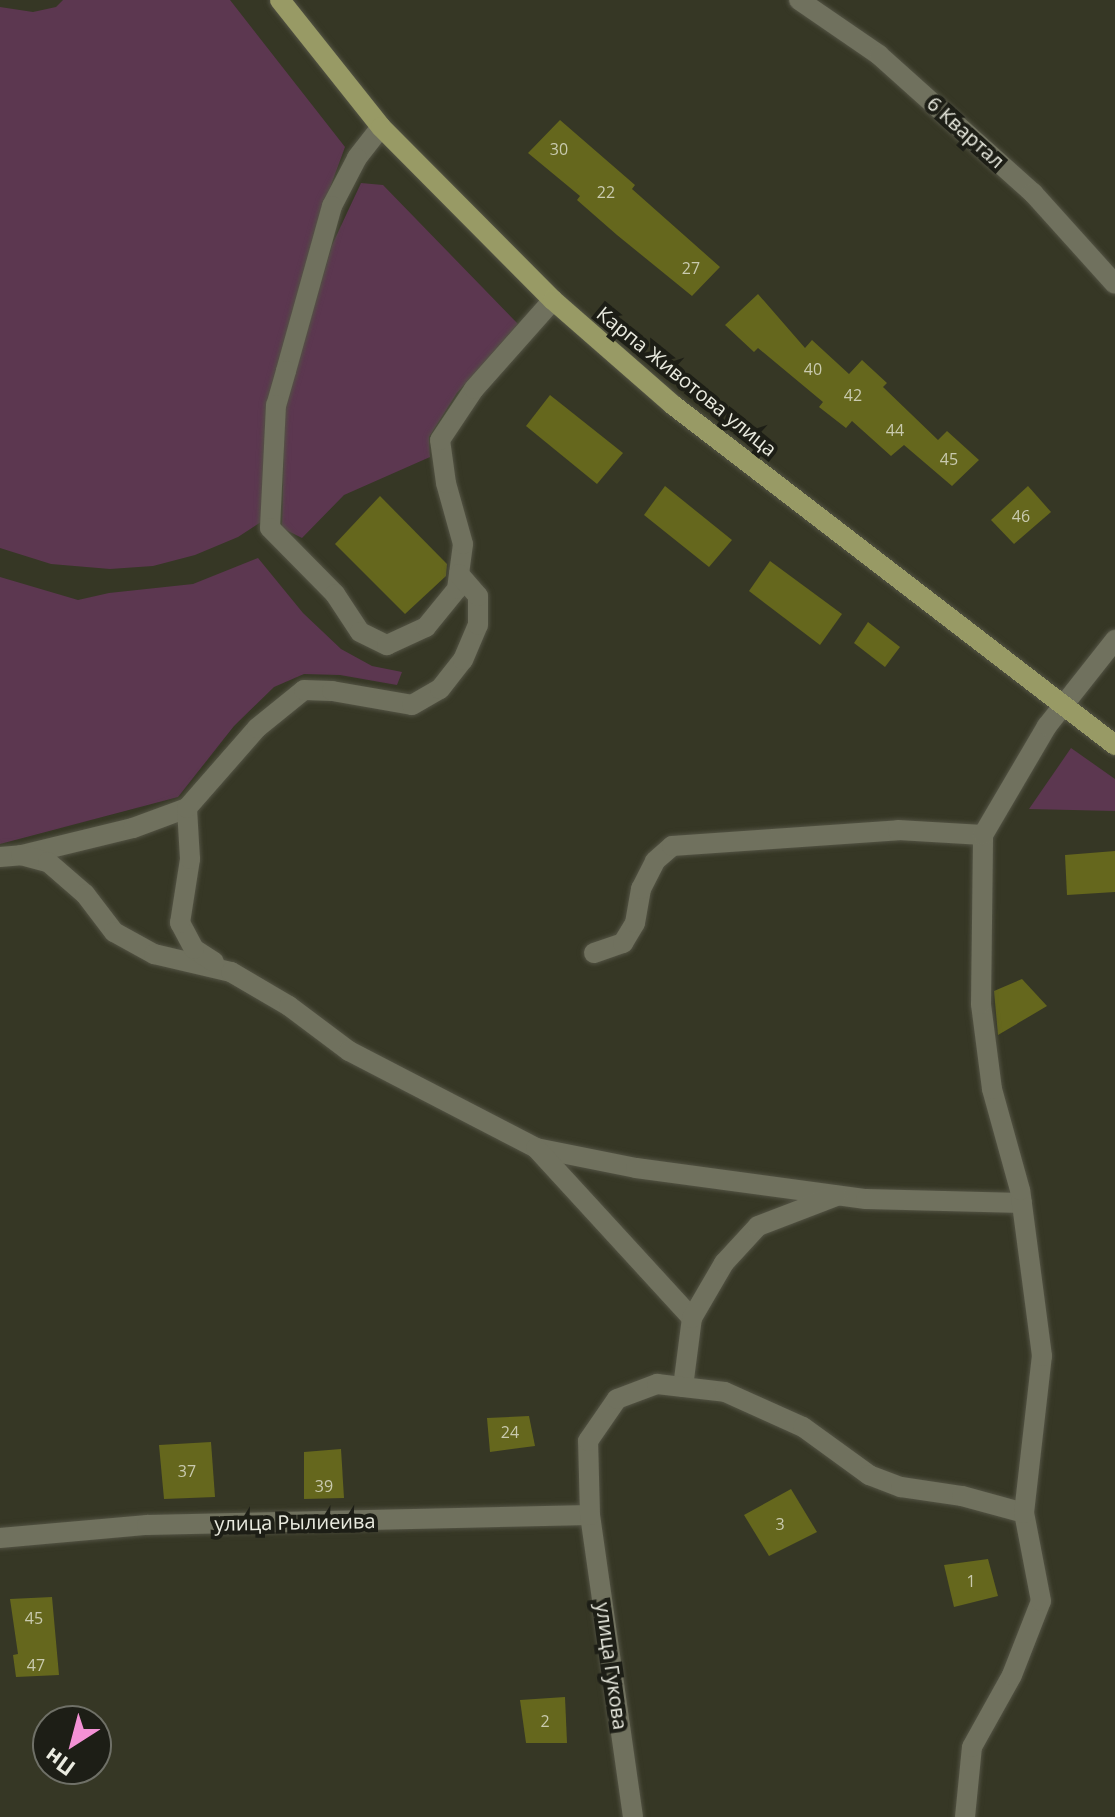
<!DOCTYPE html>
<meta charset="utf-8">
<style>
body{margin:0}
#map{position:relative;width:1115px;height:1817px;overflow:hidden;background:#363725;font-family:"Open Sans",sans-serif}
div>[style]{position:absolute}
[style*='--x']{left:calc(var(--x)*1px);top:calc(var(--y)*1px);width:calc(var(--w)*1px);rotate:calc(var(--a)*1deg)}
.green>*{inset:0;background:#5c3750}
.building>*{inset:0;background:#65671d}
.roads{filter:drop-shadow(0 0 2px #535344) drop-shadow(0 0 2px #535344)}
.minor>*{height:20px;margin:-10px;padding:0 10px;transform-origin:10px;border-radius:10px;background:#70715e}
.major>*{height:20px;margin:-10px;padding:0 10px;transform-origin:10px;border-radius:10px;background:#989a65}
span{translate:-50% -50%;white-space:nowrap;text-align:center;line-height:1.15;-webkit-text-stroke:8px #1d1e16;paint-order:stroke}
.number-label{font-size:16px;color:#c9caaf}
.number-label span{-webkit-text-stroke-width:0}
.street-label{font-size:20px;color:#eaebe0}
.north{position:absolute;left:32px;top:1705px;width:80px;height:80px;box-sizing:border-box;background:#1d1e16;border:2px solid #6f7067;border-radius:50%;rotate:216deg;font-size:22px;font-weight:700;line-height:32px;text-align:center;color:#eaebe0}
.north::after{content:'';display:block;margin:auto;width:28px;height:36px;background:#f391d5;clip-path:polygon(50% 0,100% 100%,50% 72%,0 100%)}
</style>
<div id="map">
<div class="green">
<i style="clip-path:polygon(63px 0,230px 0,345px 147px,323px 207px,261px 522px,238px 537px,195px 555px,153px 566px,110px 569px,51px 564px,0 548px,0 7px,33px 12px,56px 7px)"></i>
<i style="clip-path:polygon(361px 183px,383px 185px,518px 324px,457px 393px,429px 437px,430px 457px,344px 495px,302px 538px,282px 528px,285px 407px,332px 245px)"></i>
<i style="clip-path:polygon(258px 558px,303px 613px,341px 649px,372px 666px,402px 672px,397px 685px,340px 675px,304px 674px,274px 687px,234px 726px,178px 797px,0 844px,0 577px,78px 600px,109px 593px,193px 584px)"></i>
<i style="clip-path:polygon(1071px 748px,1115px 779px,1115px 811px,1029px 809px)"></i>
</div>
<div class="building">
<i style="clip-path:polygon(560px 120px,635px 185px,632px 189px,720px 267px,692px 296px,617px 235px,577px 200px,580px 196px,528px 153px)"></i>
<i style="clip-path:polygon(758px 294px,805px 348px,812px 340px,849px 374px,862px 360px,887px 383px,883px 387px,938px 440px,947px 431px,979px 460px,952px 486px,904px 445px,891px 456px,852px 421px,846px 428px,819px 407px,823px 402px,758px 348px,754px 352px,725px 325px)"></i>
<i style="clip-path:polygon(550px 395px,623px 453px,597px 484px,526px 426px)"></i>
<i style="clip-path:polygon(665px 486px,732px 540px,709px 567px,644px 515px)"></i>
<i style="clip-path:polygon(1028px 486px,1051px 512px,1014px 544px,991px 520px)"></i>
<i style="clip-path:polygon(380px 496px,447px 564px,446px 576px,405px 614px,335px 544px)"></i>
<i style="clip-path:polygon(770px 561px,842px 614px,820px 645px,749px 591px)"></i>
<i style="clip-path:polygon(868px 622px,900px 647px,885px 667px,854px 643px)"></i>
<i style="clip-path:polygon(1115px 851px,1115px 892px,1067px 895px,1065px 855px)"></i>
<i style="clip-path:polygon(1022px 979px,1047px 1006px,998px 1035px,994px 991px)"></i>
<i style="clip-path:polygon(529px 1416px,535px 1446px,490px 1452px,487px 1418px)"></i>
<i style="clip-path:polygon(211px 1442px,215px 1497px,164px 1499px,159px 1445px)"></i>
<i style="clip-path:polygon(341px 1449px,344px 1498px,304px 1499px,304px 1452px)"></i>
<i style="clip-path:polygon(791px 1489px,817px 1532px,769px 1556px,744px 1515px)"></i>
<i style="clip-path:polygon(988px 1559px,998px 1596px,954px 1607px,944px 1565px)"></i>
<i style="clip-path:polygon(52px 1597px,59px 1675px,16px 1677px,13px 1655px,18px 1654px,10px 1599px)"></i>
<i style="clip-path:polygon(565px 1697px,567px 1743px,526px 1743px,520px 1700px)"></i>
</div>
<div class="roads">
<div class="minor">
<i style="--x:799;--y:0;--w:97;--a:34.5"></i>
<i style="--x:879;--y:55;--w:207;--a:41.9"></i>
<i style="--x:1033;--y:193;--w:122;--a:48"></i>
<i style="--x:381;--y:127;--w:39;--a:128"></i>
<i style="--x:357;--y:158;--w:54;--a:117.5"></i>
<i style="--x:332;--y:206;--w:171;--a:105.6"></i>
<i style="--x:286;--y:371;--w:35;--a:106"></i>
<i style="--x:276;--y:405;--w:123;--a:92.8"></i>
<i style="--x:270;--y:528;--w:93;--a:45.4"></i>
<i style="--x:335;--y:594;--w:45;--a:56.7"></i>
<i style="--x:360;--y:632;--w:30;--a:26"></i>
<i style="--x:387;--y:645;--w:43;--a:-24.8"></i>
<i style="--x:426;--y:627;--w:49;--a:-50.8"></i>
<i style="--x:457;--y:589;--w:45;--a:-82.4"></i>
<i style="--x:463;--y:544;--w:63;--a:-105.6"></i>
<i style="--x:446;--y:483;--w:43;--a:-97.9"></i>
<i style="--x:440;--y:440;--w:61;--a:-56.3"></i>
<i style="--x:474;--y:389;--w:119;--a:-48.4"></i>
<i style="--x:22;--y:855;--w:114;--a:-13.7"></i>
<i style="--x:133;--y:828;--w:58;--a:-20.3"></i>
<i style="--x:0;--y:857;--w:21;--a:-5"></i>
<i style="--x:21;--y:855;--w:28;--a:15"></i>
<i style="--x:48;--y:862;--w:49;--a:40.9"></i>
<i style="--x:85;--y:894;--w:48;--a:52.7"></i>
<i style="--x:114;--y:932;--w:46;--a:28.8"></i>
<i style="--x:154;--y:954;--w:79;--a:13.2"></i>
<i style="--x:231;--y:972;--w:67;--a:30.4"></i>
<i style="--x:289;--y:1006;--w:75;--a:36.9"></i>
<i style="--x:349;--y:1051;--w:211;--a:27.4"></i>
<i style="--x:536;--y:1148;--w:102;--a:11.3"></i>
<i style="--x:636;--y:1168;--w:232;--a:7.7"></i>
<i style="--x:866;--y:1199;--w:156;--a:1.5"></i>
<i style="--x:594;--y:953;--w:31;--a:-19"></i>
<i style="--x:623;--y:943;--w:23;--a:-59"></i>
<i style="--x:635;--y:923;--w:35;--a:-80"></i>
<i style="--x:641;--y:889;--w:31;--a:-63"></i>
<i style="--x:655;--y:861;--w:23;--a:-41"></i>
<i style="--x:672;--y:846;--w:227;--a:-4"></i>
<i style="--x:898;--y:830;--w:85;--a:3.4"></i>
<i style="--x:214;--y:962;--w:24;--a:-147"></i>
<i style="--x:194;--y:949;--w:30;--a:-118"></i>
<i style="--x:180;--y:923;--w:65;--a:-81.1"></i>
<i style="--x:190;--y:859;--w:51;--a:-93.4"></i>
<i style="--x:187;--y:808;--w:106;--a:-48.8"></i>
<i style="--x:257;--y:728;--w:60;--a:-39"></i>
<i style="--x:304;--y:690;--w:28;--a:2"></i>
<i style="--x:332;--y:691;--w:81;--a:9.9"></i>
<i style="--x:412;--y:705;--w:32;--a:-30"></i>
<i style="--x:440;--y:689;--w:37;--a:-52"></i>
<i style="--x:463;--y:660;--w:38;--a:-67"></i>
<i style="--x:478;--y:625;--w:29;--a:-90"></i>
<i style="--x:478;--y:596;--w:29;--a:-131"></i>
<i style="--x:536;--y:1148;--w:231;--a:47.5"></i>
<i style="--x:683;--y:1387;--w:70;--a:-82.6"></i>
<i style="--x:692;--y:1318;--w:64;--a:-59.8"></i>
<i style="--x:724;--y:1263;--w:50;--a:-47.4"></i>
<i style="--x:758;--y:1226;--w:84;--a:-21"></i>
<i style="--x:0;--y:1538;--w:148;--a:-5.1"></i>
<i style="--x:147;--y:1525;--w:443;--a:-1.3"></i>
<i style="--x:633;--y:1817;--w:305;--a:-98.1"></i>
<i style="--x:590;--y:1515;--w:74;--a:-91.5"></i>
<i style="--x:588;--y:1441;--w:51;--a:-55.4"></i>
<i style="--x:617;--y:1399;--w:43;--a:-20.6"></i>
<i style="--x:657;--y:1384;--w:68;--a:6.7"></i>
<i style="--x:725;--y:1392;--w:85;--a:24.2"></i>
<i style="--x:803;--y:1427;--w:82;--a:36"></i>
<i style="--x:869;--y:1475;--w:34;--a:21"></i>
<i style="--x:901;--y:1487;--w:62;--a:8.4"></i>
<i style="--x:962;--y:1496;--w:64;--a:15.3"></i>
<i style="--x:965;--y:1817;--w:70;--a:-84.3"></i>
<i style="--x:972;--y:1747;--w:82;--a:-60.9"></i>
<i style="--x:1012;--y:1675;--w:79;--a:-68.6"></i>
<i style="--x:1041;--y:1601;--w:90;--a:-100.9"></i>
<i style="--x:1024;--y:1513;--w:158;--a:-83.5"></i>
<i style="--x:1042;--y:1356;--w:167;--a:-97.5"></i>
<i style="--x:1020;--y:1190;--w:105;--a:-105.5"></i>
<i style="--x:992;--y:1089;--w:86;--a:-97.4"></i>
<i style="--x:981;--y:1004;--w:169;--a:-89.3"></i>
<i style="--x:983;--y:835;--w:126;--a:-59.6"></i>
<i style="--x:1047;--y:726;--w:110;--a:-51.7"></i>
</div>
<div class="major">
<i style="--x:280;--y:0;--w:162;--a:51.5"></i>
<i style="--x:381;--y:127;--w:244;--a:45.2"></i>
<i style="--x:553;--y:300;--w:159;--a:41.2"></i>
<i style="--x:673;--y:405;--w:558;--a:37.57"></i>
</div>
</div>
<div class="number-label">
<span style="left:559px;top:149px">30</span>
<span style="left:606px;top:192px">22</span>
<span style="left:691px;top:268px">27</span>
<span style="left:813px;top:369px">40</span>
<span style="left:853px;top:395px">42</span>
<span style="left:895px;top:430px">44</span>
<span style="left:949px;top:459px">45</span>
<span style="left:1021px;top:516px">46</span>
<span style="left:510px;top:1432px">24</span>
<span style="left:187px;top:1471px">37</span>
<span style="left:324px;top:1486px">39</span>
<span style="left:780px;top:1524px">3</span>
<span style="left:971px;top:1581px">1</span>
<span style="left:34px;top:1618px">45</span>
<span style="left:36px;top:1665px">47</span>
<span style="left:545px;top:1721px">2</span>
</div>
<div class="street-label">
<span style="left:966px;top:132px;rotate:42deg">6 Квартал</span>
<span style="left:687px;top:381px;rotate:39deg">Карпа Животова улица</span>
<span style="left:295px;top:1522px;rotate:-1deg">улица Рылиеива</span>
<span style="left:612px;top:1666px;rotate:82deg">улица Гукова</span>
</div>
<div class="north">Пн</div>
</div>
